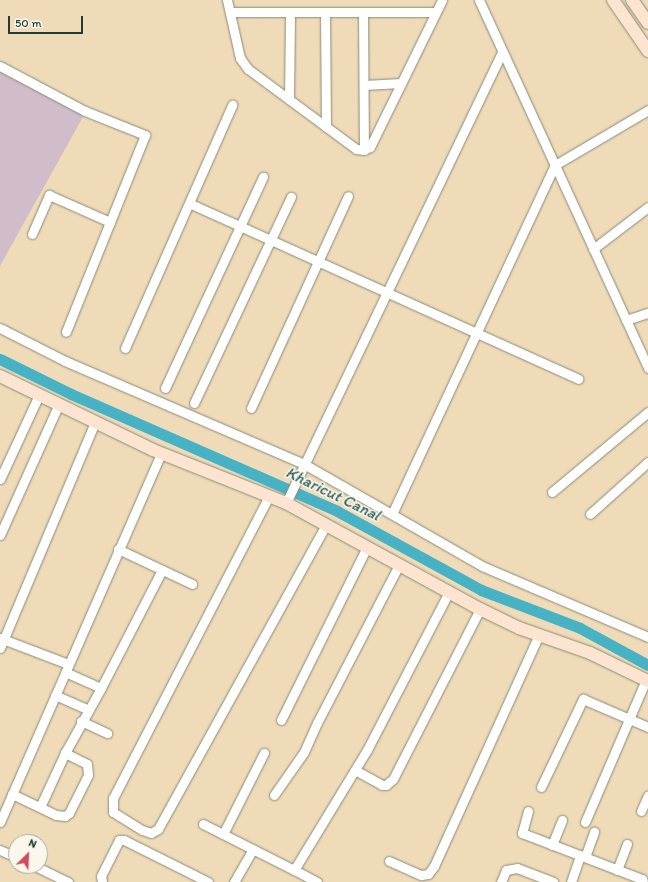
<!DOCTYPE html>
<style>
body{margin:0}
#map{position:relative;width:648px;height:882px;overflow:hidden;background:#f0dbb9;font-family:Itim,sans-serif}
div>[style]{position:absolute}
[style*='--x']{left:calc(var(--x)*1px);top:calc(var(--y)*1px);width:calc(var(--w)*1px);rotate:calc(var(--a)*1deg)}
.industrial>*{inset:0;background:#d1bdc9}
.canal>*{height:11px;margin:-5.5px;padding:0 5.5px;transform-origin:5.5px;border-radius:5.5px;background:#47b2c4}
.roads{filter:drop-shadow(0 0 1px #888c76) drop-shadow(0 0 1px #888c76)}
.street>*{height:9px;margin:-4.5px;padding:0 4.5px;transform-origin:4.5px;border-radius:4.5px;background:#fff}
.secondary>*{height:12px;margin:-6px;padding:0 6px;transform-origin:6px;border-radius:6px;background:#fde4d1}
span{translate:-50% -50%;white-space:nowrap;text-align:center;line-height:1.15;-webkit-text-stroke:3px #fbf7ec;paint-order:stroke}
.water-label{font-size:16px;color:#2b605f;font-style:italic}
.north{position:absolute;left:8px;top:834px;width:40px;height:40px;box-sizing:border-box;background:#fbf7ec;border:1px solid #a3ada2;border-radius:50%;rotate:24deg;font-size:11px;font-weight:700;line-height:16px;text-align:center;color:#1f3d34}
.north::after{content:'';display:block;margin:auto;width:14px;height:18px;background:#d1495b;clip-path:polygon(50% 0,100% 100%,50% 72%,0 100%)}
.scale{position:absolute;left:8px;top:16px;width:75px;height:18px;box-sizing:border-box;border:2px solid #1f3d34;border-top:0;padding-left:5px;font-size:12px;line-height:14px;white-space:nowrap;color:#1f3d34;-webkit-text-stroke:3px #fbf7ec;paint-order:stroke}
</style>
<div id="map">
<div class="industrial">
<i style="clip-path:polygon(0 68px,84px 115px,0 266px)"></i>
</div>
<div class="canal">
<i style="--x:0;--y:359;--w:79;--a:26.2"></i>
<i style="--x:71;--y:394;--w:291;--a:23.7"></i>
<i style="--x:337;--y:511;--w:164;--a:28.7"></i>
<i style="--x:481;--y:590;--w:106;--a:21"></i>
<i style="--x:580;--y:628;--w:77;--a:28.6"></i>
</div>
<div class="roads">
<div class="street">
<i style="--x:227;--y:0;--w:59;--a:77.4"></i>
<i style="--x:240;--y:58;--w:14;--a:54"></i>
<i style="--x:248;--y:69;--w:134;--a:36.5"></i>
<i style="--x:356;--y:149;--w:8;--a:7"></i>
<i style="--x:364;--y:150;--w:7;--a:-27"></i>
<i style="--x:370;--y:147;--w:164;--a:-63.9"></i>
<i style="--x:479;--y:0;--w:405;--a:65.3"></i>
<i style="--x:230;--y:12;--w:206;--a:0"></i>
<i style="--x:325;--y:12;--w:115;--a:89.5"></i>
<i style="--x:363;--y:12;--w:138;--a:89.6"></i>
<i style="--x:0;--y:66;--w:96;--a:27.9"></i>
<i style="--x:85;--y:111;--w:65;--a:21.8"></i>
<i style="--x:145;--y:135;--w:212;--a:111.9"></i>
<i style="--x:364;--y:85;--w:37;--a:-3"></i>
<i style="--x:289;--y:99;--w:87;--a:-89.3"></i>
<i style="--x:191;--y:204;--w:425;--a:24.3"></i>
<i style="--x:32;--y:234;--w:43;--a:-66.4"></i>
<i style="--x:49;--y:195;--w:67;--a:23.9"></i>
<i style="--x:593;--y:249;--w:69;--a:-37.4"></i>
<i style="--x:626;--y:320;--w:23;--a:-18"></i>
<i style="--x:0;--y:328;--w:73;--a:26.9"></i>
<i style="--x:65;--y:361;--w:260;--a:23.3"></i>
<i style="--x:304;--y:464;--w:207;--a:29.8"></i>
<i style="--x:484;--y:567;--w:178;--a:23.1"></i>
<i style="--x:125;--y:348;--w:266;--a:-66.2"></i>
<i style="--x:165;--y:388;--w:233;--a:-65.1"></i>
<i style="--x:194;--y:403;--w:228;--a:-64.8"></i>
<i style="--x:251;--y:408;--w:233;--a:-65.4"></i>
<i style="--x:0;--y:479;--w:93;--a:-65.1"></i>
<i style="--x:552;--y:492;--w:125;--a:-39.8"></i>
<i style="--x:269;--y:496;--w:340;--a:117.3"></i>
<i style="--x:113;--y:798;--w:14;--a:90"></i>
<i style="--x:113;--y:812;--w:34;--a:32"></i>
<i style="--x:142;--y:830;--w:9;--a:18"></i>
<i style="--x:151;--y:833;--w:8;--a:-30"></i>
<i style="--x:158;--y:829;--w:347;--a:-61.1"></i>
<i style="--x:286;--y:503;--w:499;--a:-64.4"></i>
<i style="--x:392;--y:514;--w:385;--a:-65"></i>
<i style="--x:555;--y:165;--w:108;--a:-30.6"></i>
<i style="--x:590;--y:514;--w:78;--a:-41.9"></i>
<i style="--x:0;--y:535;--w:144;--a:-65.8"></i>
<i style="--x:118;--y:549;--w:82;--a:25.3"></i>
<i style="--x:0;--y:638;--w:73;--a:20.9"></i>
<i style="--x:0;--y:648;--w:245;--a:-67.2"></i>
<i style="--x:101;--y:688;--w:133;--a:-62.7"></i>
<i style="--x:55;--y:695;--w:35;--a:24"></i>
<i style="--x:281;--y:720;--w:193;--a:-63.6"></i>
<i style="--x:81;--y:721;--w:29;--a:25"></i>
<i style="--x:355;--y:770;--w:31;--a:29"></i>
<i style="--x:382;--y:785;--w:4;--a:0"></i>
<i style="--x:386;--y:785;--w:9;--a:-41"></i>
<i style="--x:393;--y:779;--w:191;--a:-62.9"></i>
<i style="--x:541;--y:787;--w:98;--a:-64.5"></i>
<i style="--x:583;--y:699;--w:71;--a:23.3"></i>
<i style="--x:12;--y:794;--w:49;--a:25.5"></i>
<i style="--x:56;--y:815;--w:9;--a:6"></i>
<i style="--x:65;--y:816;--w:5;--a:-37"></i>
<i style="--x:69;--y:813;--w:42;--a:-63.4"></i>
<i style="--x:88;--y:775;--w:11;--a:-95"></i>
<i style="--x:87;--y:764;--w:25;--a:-153"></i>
<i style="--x:65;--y:753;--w:74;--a:-61"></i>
<i style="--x:101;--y:688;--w:39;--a:-156"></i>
<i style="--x:274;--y:795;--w:52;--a:-55.1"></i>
<i style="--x:304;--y:752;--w:32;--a:-66"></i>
<i style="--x:317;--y:723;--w:178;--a:-62.6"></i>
<i style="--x:40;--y:807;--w:60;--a:-65.2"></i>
<i style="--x:528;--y:811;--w:23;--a:105"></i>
<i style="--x:522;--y:833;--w:129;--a:21"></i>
<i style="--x:642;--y:879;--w:3;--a:72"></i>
<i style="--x:641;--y:811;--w:17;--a:-66"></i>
<i style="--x:0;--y:822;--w:403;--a:-66.4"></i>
<i style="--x:585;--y:822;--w:155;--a:-66.8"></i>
<i style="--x:203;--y:824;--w:102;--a:26.8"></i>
<i style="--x:223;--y:834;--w:91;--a:-63.2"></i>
<i style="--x:552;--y:845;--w:27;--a:-68"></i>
<i style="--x:0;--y:850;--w:17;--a:24"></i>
<i style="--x:585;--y:857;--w:27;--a:-70"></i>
<i style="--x:389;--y:861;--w:35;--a:24"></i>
<i style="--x:421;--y:875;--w:7;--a:-8"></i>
<i style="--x:428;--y:874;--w:10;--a:-53"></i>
<i style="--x:434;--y:866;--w:254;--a:-65.6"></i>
<i style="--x:35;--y:866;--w:37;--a:26"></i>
<i style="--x:617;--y:870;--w:28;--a:-69"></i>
<i style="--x:102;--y:882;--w:6;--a:-99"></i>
<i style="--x:101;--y:876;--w:40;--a:-63.4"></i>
<i style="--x:119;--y:840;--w:5;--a:0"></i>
<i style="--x:124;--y:840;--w:94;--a:26.6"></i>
<i style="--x:234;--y:882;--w:38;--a:-60"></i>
<i style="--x:317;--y:882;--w:26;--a:-152"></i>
<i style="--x:294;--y:870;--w:140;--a:-58.7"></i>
<i style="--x:367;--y:750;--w:178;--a:-62.6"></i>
<i style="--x:501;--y:882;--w:13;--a:-67"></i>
<i style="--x:506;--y:870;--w:11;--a:-10"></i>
<i style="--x:517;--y:868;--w:39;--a:21"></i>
<i style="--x:571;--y:882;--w:28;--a:-71"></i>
</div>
<div class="secondary">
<i style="--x:613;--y:0;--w:62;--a:55.5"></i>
<i style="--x:632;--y:0;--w:28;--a:55"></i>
<i style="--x:0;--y:376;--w:170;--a:25.8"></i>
<i style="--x:153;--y:450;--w:143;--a:21.7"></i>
<i style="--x:286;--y:503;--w:221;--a:28.7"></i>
<i style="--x:480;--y:609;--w:43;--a:26"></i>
<i style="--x:519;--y:628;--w:75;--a:19.4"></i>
<i style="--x:590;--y:653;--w:64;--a:25.8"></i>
</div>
</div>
<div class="water-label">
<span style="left:333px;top:494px;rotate:26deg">Kharicut Canal</span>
</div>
<div class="north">N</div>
<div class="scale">50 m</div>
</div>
